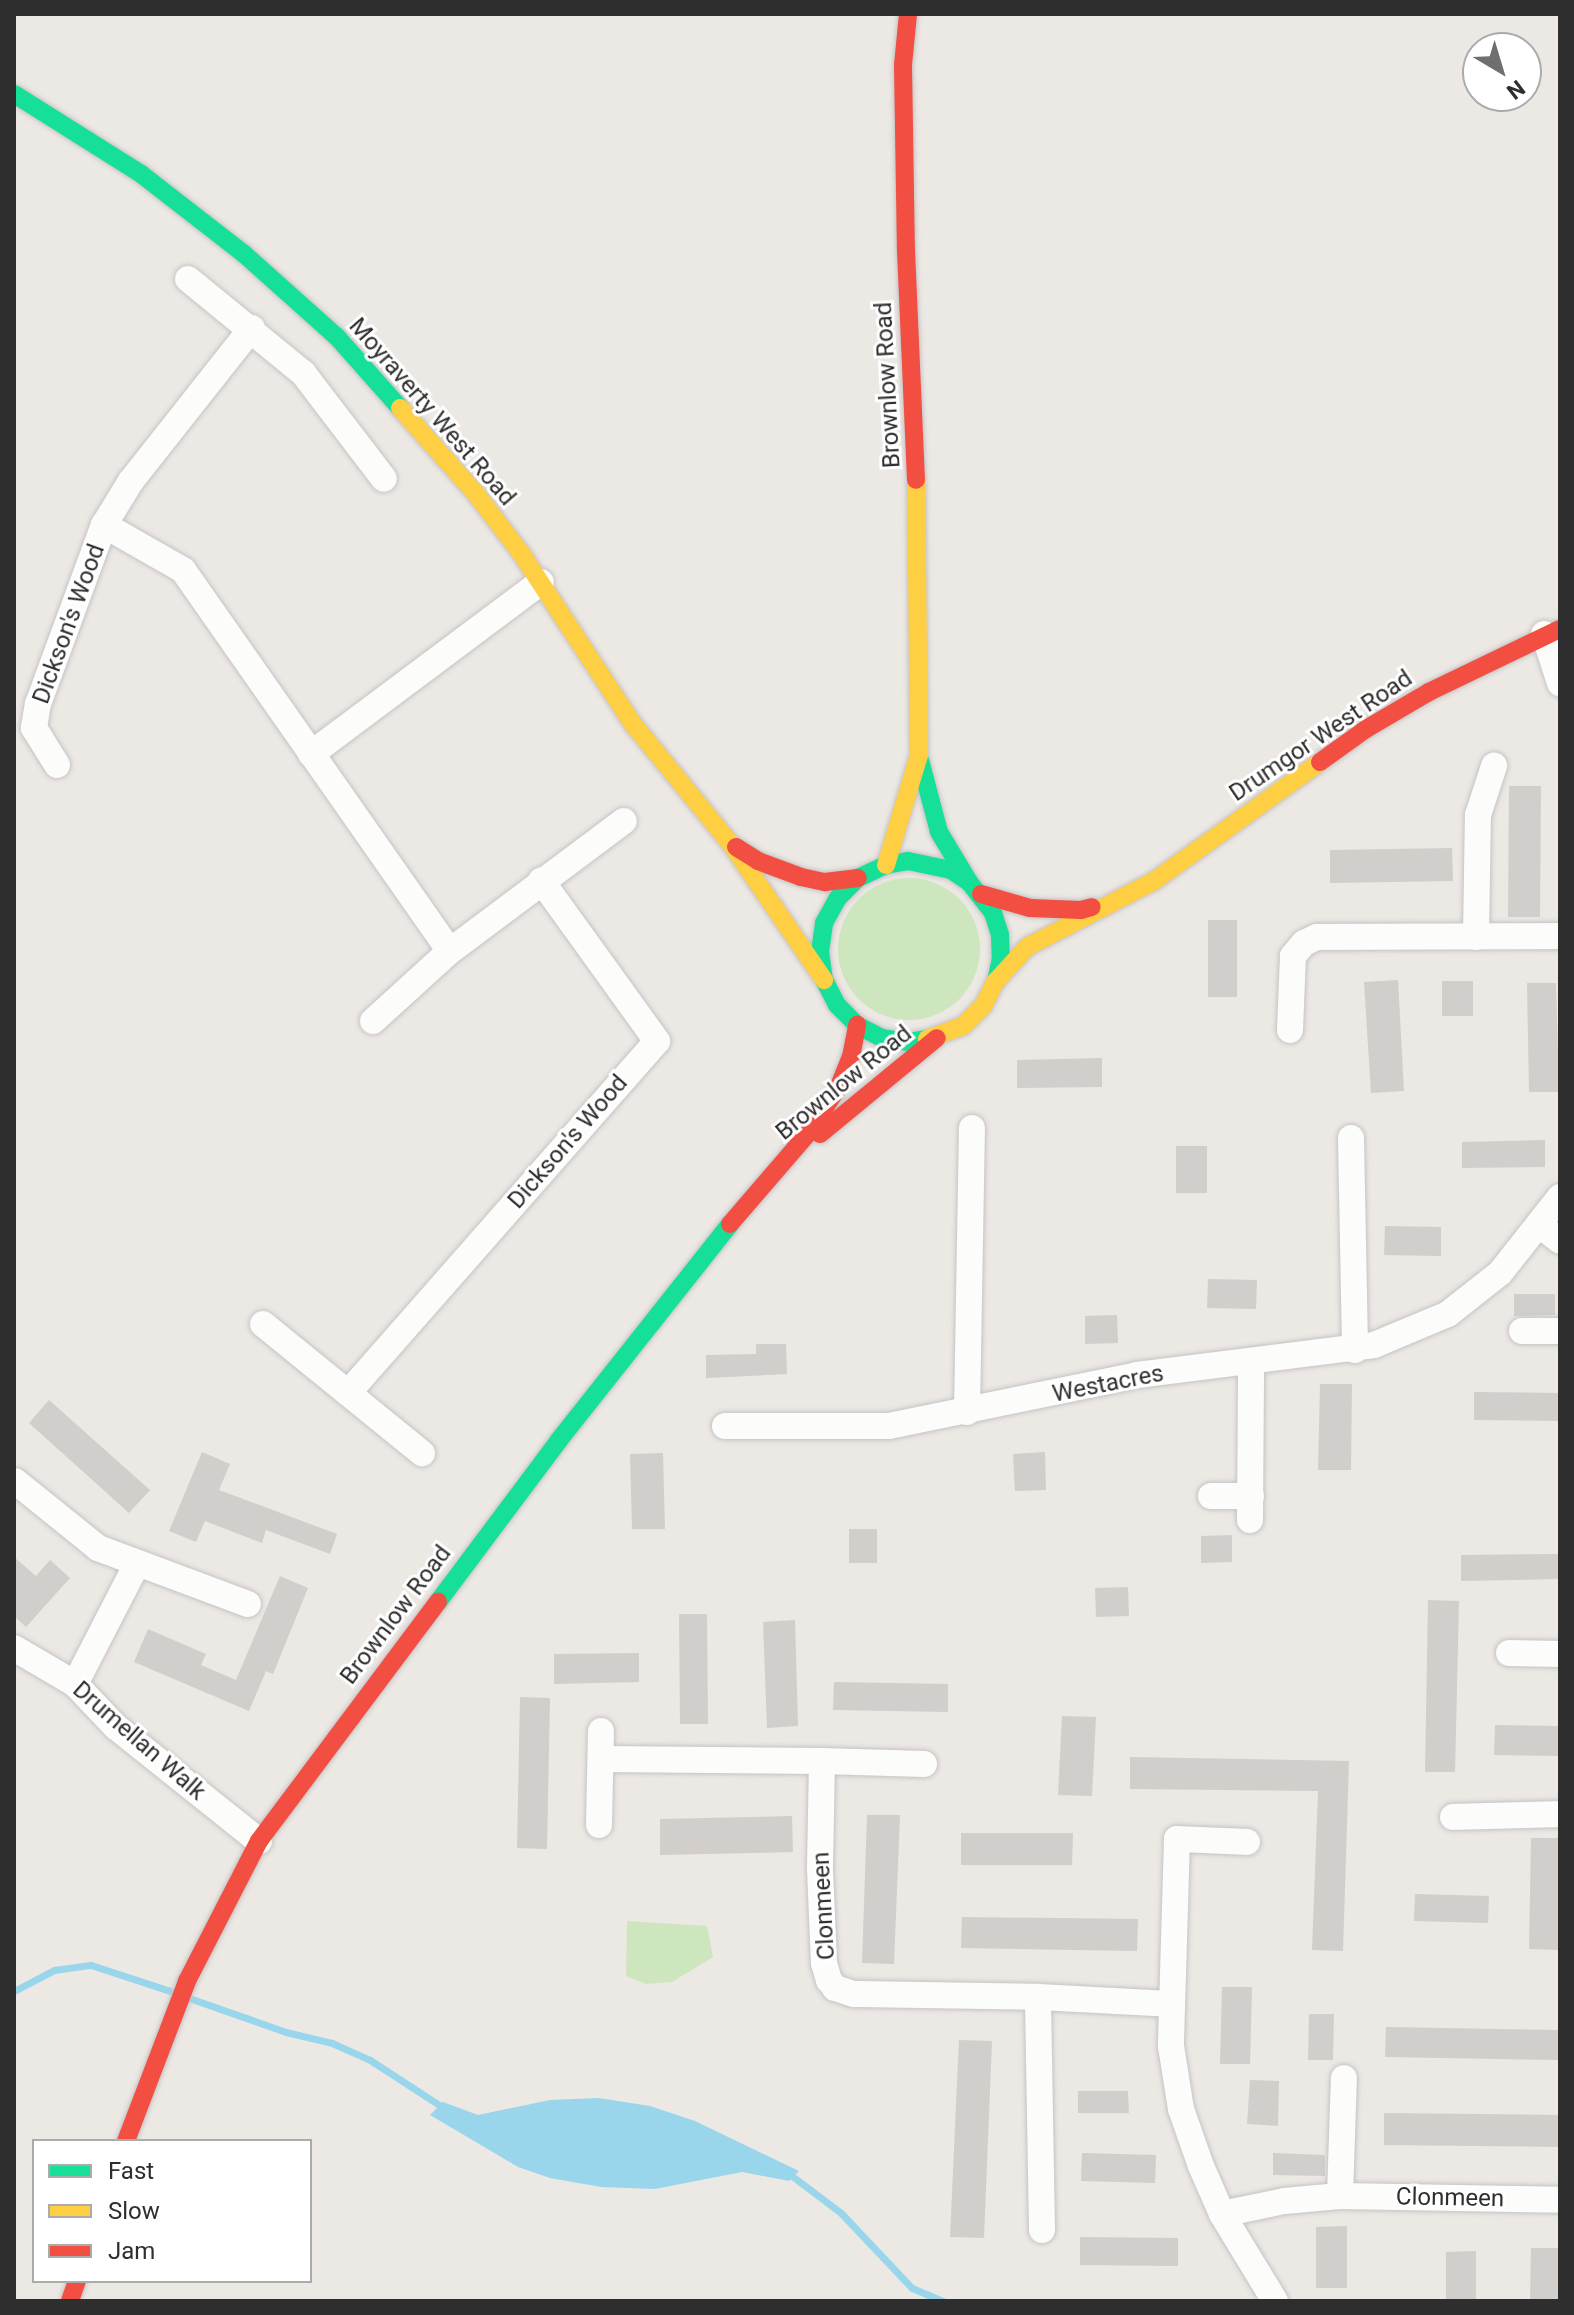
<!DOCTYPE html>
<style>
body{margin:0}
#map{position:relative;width:1574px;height:2315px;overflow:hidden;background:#ece8e4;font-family:Roboto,sans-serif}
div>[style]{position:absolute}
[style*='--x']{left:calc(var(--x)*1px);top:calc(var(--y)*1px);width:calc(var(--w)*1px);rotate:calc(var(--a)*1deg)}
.green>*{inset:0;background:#cee6be}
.round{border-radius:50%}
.water>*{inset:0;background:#99d6ec}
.stream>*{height:7px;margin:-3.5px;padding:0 3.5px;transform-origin:3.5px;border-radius:3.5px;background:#99d6ec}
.building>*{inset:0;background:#d1cecb}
.roads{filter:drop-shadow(0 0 2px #c5c4c5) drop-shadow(0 0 2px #c5c4c5)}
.street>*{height:26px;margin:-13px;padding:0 13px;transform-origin:13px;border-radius:13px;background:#fcfcfb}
.fast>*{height:18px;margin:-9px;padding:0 9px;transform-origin:9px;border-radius:9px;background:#16e098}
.slow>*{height:18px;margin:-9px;padding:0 9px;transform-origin:9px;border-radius:9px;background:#ffcf43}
.jam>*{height:18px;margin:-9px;padding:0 9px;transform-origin:9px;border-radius:9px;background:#f24e42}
span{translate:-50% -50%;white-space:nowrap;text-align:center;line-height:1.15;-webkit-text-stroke:6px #fff;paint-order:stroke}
.street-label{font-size:24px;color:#2e2e2e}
.frame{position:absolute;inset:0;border:16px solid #2e2e2e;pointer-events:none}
.legend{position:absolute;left:32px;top:2139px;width:280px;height:144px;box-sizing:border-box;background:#fff;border:2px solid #ababab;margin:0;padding:10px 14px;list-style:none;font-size:24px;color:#2e2e2e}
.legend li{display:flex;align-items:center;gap:16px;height:40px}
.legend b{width:40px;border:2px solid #ababab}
.north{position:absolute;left:1462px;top:32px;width:80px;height:80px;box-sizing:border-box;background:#fff;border:2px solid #ababab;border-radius:50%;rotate:142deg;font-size:22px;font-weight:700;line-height:32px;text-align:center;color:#2e2e2e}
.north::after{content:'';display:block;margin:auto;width:28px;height:36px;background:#706f6e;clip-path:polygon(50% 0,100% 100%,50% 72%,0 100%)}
</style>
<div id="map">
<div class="green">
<i class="round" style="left:838px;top:878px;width:142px;height:142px"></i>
<i style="clip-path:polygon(627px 1921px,707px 1926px,713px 1957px,672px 1982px,646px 1984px,626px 1976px)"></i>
</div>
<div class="water">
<i style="clip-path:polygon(599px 2098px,650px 2106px,695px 2121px,799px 2171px,789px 2181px,742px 2172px,655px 2189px,601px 2187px,550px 2178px,518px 2167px,430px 2115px,443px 2102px,478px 2115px,550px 2100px)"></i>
</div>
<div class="stream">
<i style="--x:14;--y:1991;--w:45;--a:-27.7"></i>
<i style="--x:54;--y:1970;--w:37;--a:-8"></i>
<i style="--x:91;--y:1965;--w:83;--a:18.2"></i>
<i style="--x:189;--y:1998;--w:103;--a:19.3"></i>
<i style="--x:286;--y:2032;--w:47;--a:13.4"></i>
<i style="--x:332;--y:2043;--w:42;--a:24.1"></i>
<i style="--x:370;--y:2060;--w:92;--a:33"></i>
<i style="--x:788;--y:2173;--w:66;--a:37"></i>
<i style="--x:841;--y:2213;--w:103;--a:46.6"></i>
<i style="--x:912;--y:2288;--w:34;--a:23"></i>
</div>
<div class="building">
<i style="clip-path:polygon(1509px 786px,1541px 786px,1540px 917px,1508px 917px)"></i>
<i style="clip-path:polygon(1452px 848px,1453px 881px,1330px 883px,1330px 850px)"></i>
<i style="clip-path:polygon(1208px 920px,1237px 920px,1237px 997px,1208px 997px)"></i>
<i style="clip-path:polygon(1398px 980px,1404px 1091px,1371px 1093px,1364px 982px)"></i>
<i style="clip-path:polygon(1442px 981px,1473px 981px,1473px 1016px,1442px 1016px)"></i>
<i style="clip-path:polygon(1527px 983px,1556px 983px,1559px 1092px,1529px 1092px)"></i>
<i style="clip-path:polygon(1102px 1058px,1102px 1087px,1017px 1088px,1017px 1060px)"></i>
<i style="clip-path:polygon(1545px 1140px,1545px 1167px,1462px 1168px,1462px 1142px)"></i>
<i style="clip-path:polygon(1176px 1146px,1207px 1146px,1207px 1193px,1176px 1193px)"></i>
<i style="clip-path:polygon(1385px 1226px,1441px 1227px,1441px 1256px,1384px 1255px)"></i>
<i style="clip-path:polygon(1208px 1279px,1257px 1280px,1256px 1309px,1207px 1308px)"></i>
<i style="clip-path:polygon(1514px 1294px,1555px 1294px,1555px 1315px,1514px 1316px)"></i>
<i style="clip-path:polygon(1117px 1315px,1118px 1343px,1085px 1344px,1085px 1316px)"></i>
<i style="clip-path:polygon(756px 1344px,786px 1344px,787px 1374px,706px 1378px,706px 1355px,756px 1354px)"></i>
<i style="clip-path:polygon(1320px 1384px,1352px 1384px,1351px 1470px,1318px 1470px)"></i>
<i style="clip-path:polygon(1474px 1392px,1560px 1393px,1560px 1421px,1474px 1420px)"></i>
<i style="clip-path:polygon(49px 1400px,150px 1490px,129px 1513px,29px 1423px)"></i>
<i style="clip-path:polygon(202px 1452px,230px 1464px,219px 1490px,337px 1534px,330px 1554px,266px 1530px,262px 1543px,205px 1521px,196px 1542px,169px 1531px)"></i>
<i style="clip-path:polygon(1045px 1452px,1046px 1490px,1015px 1491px,1013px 1454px)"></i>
<i style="clip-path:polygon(663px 1453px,665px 1529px,632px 1529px,630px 1454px)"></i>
<i style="clip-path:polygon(849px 1529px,877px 1529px,877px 1563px,849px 1563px)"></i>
<i style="clip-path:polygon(1232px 1535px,1232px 1562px,1201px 1563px,1201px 1536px)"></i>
<i style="clip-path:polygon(1560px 1554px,1560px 1579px,1461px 1581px,1461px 1555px)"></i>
<i style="clip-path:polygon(14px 1557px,36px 1576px,50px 1560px,70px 1578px,26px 1627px,14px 1616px)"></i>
<i style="clip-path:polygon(280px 1576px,308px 1588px,273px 1674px,266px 1671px,249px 1711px,134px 1662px,148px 1629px,206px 1654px,201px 1665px,236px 1680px)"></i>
<i style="clip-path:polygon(1128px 1587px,1129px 1616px,1096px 1617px,1095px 1588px)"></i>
<i style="clip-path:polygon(1428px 1600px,1459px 1601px,1455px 1772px,1425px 1772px)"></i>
<i style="clip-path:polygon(679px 1614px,707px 1614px,708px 1724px,680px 1724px)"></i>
<i style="clip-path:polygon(795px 1620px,798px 1726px,767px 1728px,763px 1622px)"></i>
<i style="clip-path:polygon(639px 1653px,639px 1682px,554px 1684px,554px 1654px)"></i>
<i style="clip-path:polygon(834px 1682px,948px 1684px,948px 1712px,833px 1710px)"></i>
<i style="clip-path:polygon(520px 1697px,550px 1698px,547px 1849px,517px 1848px)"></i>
<i style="clip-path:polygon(1062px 1716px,1096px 1717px,1092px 1796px,1058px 1795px)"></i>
<i style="clip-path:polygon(1495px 1725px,1560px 1726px,1560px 1756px,1494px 1755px)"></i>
<i style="clip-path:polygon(1130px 1757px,1349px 1761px,1343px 1951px,1312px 1950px,1318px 1791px,1130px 1789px)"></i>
<i style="clip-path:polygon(867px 1815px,900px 1815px,894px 1964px,862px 1963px)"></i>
<i style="clip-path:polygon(792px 1816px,793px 1852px,660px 1855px,660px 1819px)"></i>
<i style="clip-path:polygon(961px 1833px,1073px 1833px,1072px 1865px,961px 1865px)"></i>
<i style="clip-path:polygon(1531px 1838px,1560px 1838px,1559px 1950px,1529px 1949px)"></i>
<i style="clip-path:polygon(1415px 1894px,1489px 1896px,1488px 1923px,1414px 1921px)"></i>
<i style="clip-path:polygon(962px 1917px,1138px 1919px,1137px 1951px,961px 1948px)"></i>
<i style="clip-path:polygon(1222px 1987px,1252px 1987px,1250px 2064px,1220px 2064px)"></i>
<i style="clip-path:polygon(1309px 2014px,1334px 2014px,1333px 2060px,1308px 2060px)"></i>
<i style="clip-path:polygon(1386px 2027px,1560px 2030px,1560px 2060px,1385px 2057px)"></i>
<i style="clip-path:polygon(959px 2040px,992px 2041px,984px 2238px,950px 2237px)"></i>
<i style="clip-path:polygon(1250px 2080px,1279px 2081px,1278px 2126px,1247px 2124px)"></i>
<i style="clip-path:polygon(1078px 2091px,1128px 2091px,1129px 2113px,1078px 2113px)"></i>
<i style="clip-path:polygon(1384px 2113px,1560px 2115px,1560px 2147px,1384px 2145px)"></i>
<i style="clip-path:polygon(1082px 2153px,1156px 2155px,1155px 2183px,1081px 2181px)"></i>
<i style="clip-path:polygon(1273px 2153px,1325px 2155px,1325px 2176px,1273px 2175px)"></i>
<i style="clip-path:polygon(1347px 2226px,1347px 2288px,1316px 2288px,1316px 2227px)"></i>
<i style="clip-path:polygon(1080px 2237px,1178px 2238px,1178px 2266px,1080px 2265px)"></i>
<i style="clip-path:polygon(1531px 2248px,1560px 2248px,1560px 2301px,1530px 2301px)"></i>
<i style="clip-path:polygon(1476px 2251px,1476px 2301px,1446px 2301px,1446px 2252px)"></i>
</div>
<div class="roads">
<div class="street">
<i style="--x:188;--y:279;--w:149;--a:39.3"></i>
<i style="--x:303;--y:373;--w:133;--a:52.6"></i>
<i style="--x:104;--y:525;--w:91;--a:29.7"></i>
<i style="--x:183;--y:570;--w:465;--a:55"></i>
<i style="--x:1544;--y:634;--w:52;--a:71.9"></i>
<i style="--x:311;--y:754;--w:287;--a:-36.8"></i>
<i style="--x:57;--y:765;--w:44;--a:-121.9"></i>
<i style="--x:34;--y:728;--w:24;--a:-81"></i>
<i style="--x:38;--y:704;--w:191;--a:-69.8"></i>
<i style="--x:104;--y:525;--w:52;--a:-58.5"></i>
<i style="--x:131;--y:481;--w:195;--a:-51.7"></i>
<i style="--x:1476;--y:937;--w:122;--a:-89.1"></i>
<i style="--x:1478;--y:815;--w:52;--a:-71.9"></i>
<i style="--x:373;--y:1021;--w:104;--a:-42.3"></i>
<i style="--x:450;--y:951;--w:217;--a:-36.8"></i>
<i style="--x:1290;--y:1030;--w:74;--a:-87.7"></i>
<i style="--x:1293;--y:956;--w:17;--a:-50"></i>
<i style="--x:1304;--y:943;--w:14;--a:-25"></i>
<i style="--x:1317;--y:937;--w:243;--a:-0.2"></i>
<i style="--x:1351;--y:1138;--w:212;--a:88.9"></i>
<i style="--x:1541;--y:1226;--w:24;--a:38"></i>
<i style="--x:263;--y:1324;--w:205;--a:39.1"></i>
<i style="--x:1522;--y:1331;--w:38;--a:0"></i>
<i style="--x:348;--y:1393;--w:468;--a:-48.7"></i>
<i style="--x:657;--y:1041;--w:198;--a:-125.8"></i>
<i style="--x:967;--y:1412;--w:284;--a:-89"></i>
<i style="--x:725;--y:1426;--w:164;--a:0"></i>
<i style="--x:889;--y:1426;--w:253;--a:-11.6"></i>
<i style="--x:1137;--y:1375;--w:239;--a:-7.2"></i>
<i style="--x:1374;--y:1345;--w:80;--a:-22.7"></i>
<i style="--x:1448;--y:1314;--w:66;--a:-38.3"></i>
<i style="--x:1500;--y:1273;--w:97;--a:-51.7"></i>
<i style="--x:15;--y:1481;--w:107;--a:38.9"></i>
<i style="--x:98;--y:1548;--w:160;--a:20.5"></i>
<i style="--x:1211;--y:1496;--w:40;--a:0"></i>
<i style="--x:1250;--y:1520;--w:157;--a:-89.6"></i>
<i style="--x:14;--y:1648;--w:71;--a:30.5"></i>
<i style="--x:75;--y:1684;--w:59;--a:46.4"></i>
<i style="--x:116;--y:1727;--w:183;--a:38.6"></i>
<i style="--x:1509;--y:1653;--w:51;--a:1.1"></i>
<i style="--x:75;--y:1684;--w:135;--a:-62.7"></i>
<i style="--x:601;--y:1759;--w:221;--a:0.5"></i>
<i style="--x:924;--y:1764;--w:102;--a:-178.3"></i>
<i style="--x:822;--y:1761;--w:108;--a:91.1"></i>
<i style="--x:820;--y:1869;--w:94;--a:87.6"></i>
<i style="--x:824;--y:1963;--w:18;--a:74"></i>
<i style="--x:829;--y:1980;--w:10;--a:53"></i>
<i style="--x:835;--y:1988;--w:20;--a:18"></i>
<i style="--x:854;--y:1994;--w:184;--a:0.9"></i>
<i style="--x:1453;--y:1817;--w:107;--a:-1.6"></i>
<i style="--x:599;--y:1825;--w:94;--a:-88.8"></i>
<i style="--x:1247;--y:1842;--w:70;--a:-177.5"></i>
<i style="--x:1177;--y:1839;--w:207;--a:91.7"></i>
<i style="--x:1171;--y:2046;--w:64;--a:81"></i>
<i style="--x:1181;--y:2109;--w:60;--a:70.7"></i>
<i style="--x:1201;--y:2166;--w:52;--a:66.4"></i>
<i style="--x:1222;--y:2214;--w:102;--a:58.7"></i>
<i style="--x:1340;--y:2196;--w:220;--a:1"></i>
<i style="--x:1222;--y:2214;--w:63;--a:-11.8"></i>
<i style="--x:1284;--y:2201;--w:56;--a:-5.1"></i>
<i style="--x:1340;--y:2196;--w:118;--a:-88.1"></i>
<i style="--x:1042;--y:2230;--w:233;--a:-91"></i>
<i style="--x:1038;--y:1997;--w:133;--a:3"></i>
</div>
<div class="fast">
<i style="--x:14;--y:94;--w:150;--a:32.2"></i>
<i style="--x:141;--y:174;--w:129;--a:37.8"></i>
<i style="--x:243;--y:253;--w:126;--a:41.8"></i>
<i style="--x:337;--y:337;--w:95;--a:48.4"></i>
<i style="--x:920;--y:760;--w:74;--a:75.2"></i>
<i style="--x:939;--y:832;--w:58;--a:59"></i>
<i style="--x:927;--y:1039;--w:18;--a:171"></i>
<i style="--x:909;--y:1042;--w:27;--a:-172"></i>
<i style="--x:882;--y:1038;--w:28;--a:-153"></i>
<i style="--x:857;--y:1025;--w:28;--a:-135"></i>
<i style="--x:837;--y:1005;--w:28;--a:-117"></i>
<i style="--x:824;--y:980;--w:28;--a:-98"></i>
<i style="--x:820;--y:952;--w:29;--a:-82"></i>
<i style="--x:824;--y:923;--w:29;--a:-61"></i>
<i style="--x:838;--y:898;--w:28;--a:-45"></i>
<i style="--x:858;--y:878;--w:31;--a:-25"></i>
<i style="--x:886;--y:865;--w:22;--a:-10"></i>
<i style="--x:908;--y:861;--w:44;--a:11.8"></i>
<i style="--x:951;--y:870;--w:22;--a:34"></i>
<i style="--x:969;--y:882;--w:39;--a:52"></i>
<i style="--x:993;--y:913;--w:23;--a:72"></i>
<i style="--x:1000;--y:935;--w:23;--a:88"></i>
<i style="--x:1001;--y:958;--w:24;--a:102"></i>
<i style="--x:438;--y:1602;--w:202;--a:-53.2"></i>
<i style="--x:559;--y:1440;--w:275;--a:-51.6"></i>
</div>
<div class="slow">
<i style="--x:400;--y:408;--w:115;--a:48.5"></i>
<i style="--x:476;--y:494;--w:74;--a:52.7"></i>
<i style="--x:521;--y:553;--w:204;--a:56.8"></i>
<i style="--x:633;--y:724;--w:155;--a:50.8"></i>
<i style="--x:731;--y:844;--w:165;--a:55.6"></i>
<i style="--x:886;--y:865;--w:115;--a:-73.3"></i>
<i style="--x:919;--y:755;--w:275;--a:-90.6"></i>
<i style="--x:927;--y:1039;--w:38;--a:-20"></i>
<i style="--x:963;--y:1026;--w:28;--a:-45"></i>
<i style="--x:983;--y:1006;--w:28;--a:-63"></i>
<i style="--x:996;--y:981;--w:46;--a:-47.6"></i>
<i style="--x:1027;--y:947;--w:143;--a:-27.5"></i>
<i style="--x:1154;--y:881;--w:204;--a:-35.6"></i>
</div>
<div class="jam">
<i style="--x:908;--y:14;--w:51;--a:95.6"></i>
<i style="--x:903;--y:65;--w:186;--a:89.1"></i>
<i style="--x:906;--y:251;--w:229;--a:87.5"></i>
<i style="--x:1320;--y:762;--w:57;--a:-35.7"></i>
<i style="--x:1366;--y:729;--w:73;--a:-30.4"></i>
<i style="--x:1429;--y:692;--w:145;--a:-25.7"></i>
<i style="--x:736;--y:847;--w:26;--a:32"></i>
<i style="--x:758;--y:861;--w:46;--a:20.4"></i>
<i style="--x:801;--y:877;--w:25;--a:12"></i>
<i style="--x:825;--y:882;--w:33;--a:-7"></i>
<i style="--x:981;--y:894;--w:51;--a:15.9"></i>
<i style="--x:1030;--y:908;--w:51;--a:2.2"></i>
<i style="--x:1081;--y:910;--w:11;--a:-15"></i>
<i style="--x:820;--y:1134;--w:151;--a:-39.4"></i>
<i style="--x:730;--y:1224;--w:121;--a:-49.3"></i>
<i style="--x:809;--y:1132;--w:55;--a:-56.9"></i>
<i style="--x:839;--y:1086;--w:31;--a:-68"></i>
<i style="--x:851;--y:1057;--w:33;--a:-79"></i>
<i style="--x:126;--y:2141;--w:171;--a:-69.1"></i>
<i style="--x:187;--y:1981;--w:157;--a:-62.8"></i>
<i style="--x:259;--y:1841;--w:299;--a:-53.2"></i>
<i style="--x:70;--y:2301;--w:21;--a:-71"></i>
</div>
</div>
<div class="street-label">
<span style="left:888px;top:385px;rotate:-93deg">Brownlow Road</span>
<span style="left:432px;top:412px;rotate:49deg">Moyraverty West Road</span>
<span style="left:69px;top:624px;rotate:-70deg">Dickson's Wood</span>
<span style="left:1321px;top:736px;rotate:-34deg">Drumgor West Road</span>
<span style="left:844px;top:1083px;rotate:-39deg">Brownlow Road</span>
<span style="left:568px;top:1142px;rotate:-49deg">Dickson's Wood</span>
<span style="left:1108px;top:1384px;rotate:-11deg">Westacres</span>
<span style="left:396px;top:1615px;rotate:-53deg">Brownlow Road</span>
<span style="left:139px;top:1741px;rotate:41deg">Drumellan Walk</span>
<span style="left:824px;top:1906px;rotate:-93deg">Clonmeen</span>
<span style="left:1450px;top:2198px;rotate:1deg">Clonmeen</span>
</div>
<div class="frame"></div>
<ul class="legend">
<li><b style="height:10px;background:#16e098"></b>Fast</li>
<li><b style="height:10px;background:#ffcf43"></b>Slow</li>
<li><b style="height:10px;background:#f24e42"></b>Jam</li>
</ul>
<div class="north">N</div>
</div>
